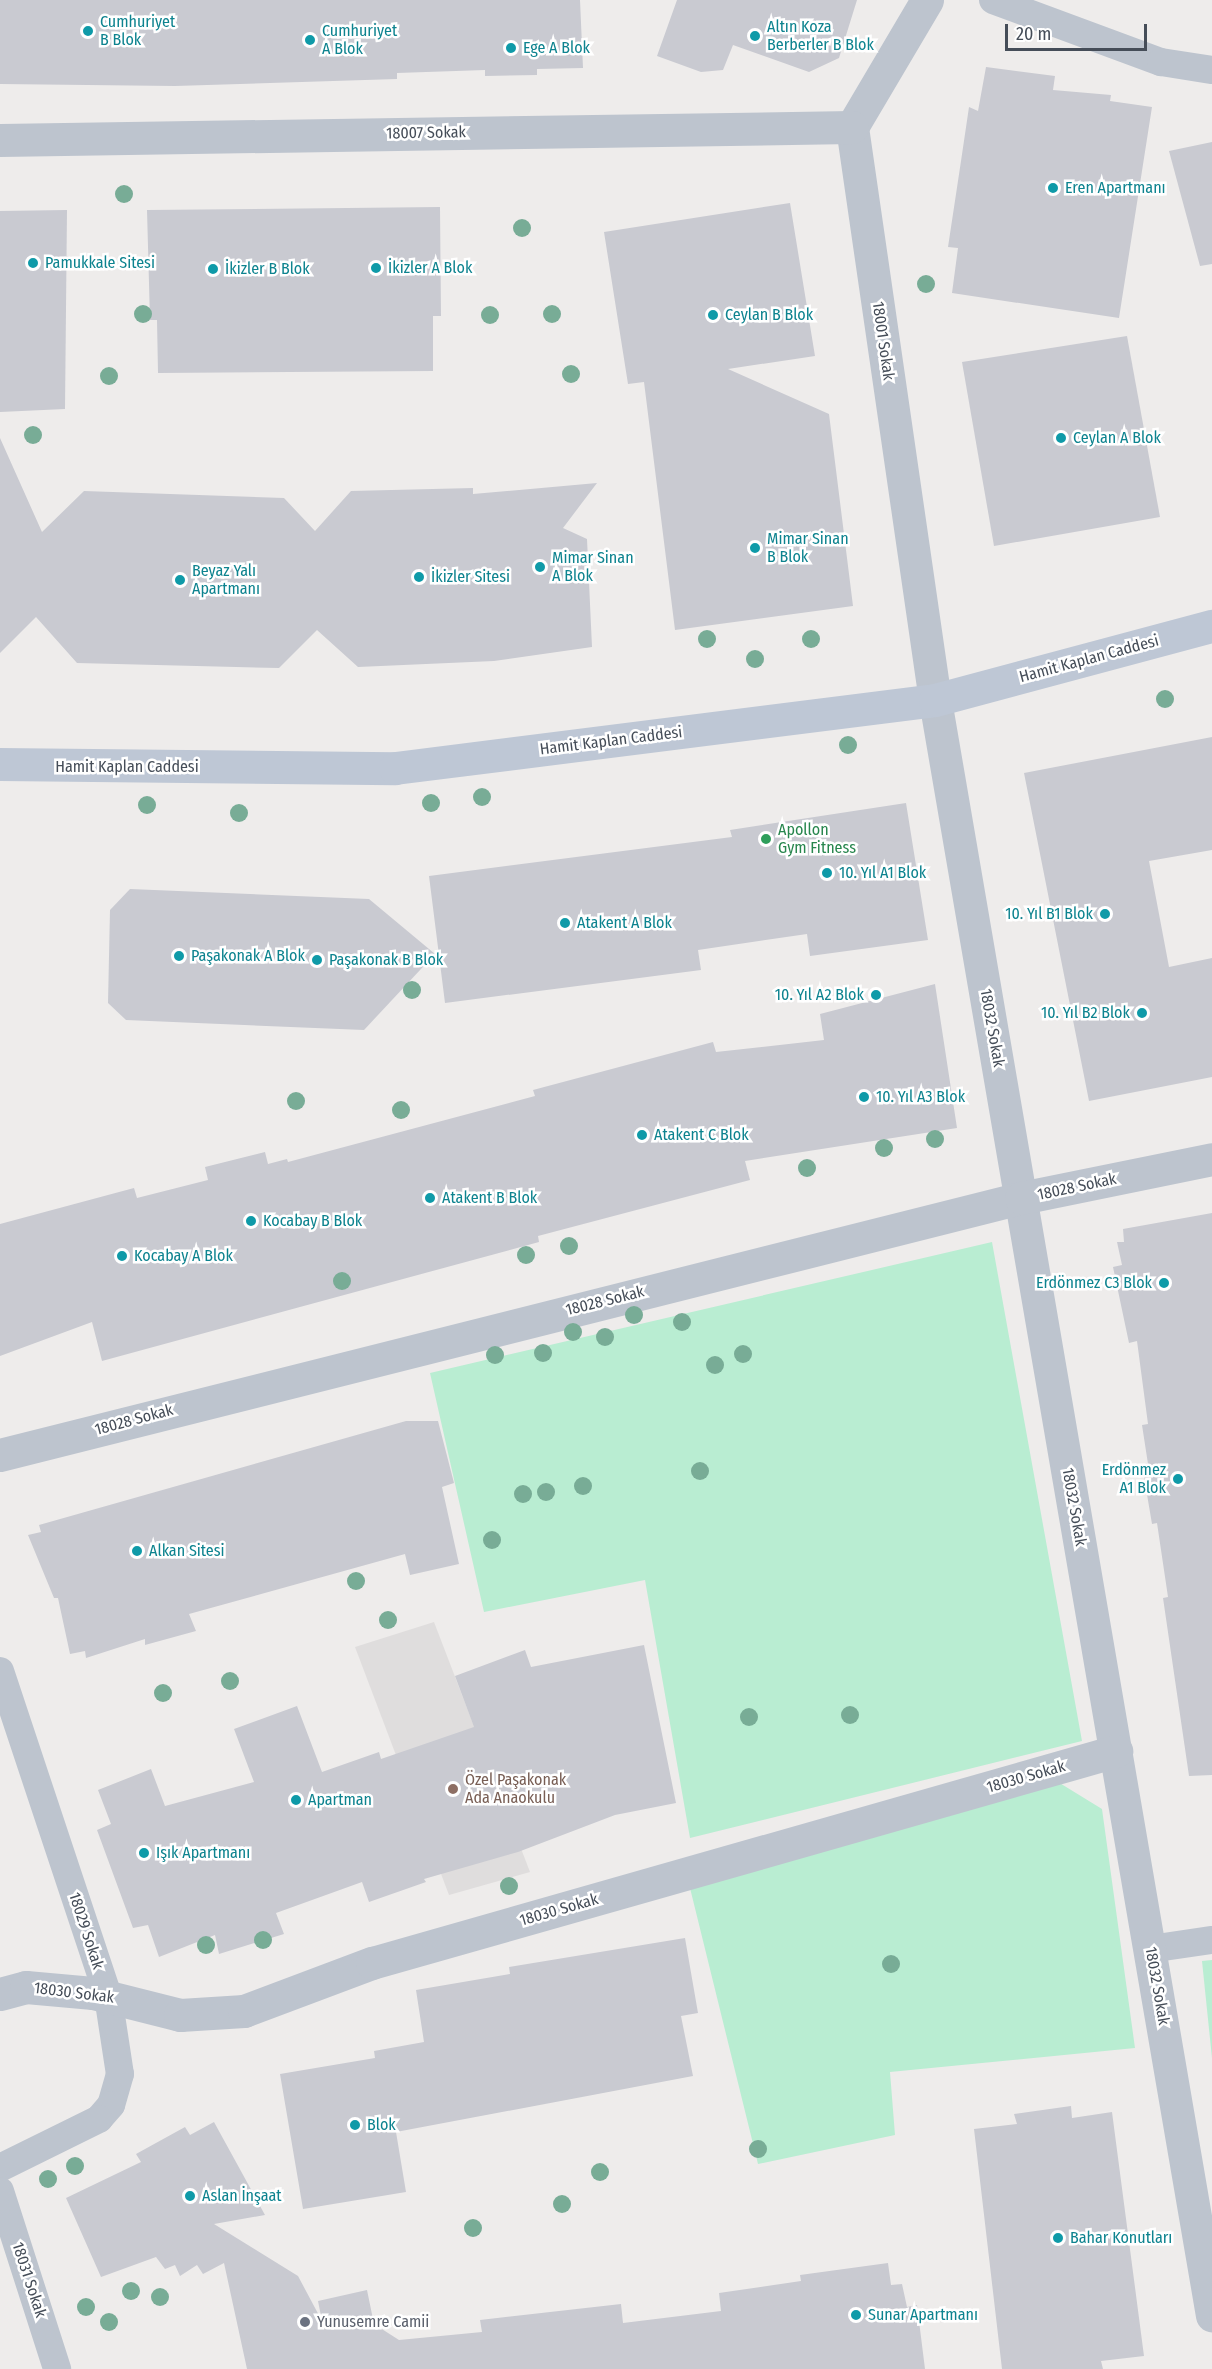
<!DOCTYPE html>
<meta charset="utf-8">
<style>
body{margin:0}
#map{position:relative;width:1212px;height:2369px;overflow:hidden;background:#eeeceb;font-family:"Fira Sans Condensed",sans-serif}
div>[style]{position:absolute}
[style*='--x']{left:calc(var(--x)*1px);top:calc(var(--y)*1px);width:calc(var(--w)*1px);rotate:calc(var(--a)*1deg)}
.education>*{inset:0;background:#dfdddd}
.green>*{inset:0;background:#b9edd2}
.building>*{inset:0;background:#c9cad1}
.service>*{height:28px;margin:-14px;padding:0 14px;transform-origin:14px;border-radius:14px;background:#bdc4ce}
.minor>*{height:33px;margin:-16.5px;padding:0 16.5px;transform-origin:16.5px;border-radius:16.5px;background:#bdc4ce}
.secondary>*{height:33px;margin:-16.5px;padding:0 16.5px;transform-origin:16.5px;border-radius:16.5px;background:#bec7d5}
.trees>*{width:18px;height:18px;margin:-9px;border-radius:50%;background:#78ac96}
.dots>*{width:16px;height:16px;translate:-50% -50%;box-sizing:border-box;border:3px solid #fff;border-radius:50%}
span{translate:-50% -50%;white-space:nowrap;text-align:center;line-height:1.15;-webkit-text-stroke:5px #fff;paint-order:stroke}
.culture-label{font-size:16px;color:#0d838f}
.left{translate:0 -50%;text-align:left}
.right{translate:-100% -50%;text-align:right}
.street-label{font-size:16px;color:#454d58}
.leisure-label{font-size:16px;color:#27864d}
.education-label{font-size:16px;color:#785e54}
.worship-label{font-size:16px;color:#5b616d}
.scale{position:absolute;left:1005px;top:24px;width:142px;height:27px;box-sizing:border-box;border:3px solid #454d58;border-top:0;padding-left:8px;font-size:18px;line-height:21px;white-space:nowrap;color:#454d58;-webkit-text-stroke:4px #fff;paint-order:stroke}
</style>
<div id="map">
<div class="education">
<i style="clip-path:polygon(434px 1622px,530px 1872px,449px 1895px,355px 1647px)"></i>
</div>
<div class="green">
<i style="clip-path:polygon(992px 1242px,1082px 1741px,690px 1838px,645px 1580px,484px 1612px,430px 1373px)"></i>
<i style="clip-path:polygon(1058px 1782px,1102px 1809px,1135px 2048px,890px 2072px,895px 2135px,758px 2164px,690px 1888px)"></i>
<i style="clip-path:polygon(1212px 1960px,1212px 2058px,1202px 1961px)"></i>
</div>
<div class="building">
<i style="clip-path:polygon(0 0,580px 0,583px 68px,537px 69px,537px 75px,485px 76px,485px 70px,397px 73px,397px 79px,175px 86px,0 84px)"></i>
<i style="clip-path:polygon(677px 0,857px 0,839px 58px,809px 72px,733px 45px,723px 70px,701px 72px,657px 56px)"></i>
<i style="clip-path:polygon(986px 67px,1055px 76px,1053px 90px,1111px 95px,1110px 101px,1152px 107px,1119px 318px,952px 293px,958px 248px,948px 247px,961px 161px,969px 107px,978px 111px)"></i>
<i style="clip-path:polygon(1212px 142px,1212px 264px,1200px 266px,1169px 151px)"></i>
<i style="clip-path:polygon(790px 203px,815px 356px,728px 369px,829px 414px,853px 606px,675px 630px,644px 382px,628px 384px,604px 232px)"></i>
<i style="clip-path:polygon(440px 207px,441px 316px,433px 316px,433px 371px,158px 373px,157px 320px,150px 320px,147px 210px)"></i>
<i style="clip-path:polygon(67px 210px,65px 409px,0 412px,0 211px)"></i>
<i style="clip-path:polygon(1127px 336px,1160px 517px,994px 546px,962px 362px)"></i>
<i style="clip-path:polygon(0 438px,42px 532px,84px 491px,284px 498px,315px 531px,351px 491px,473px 488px,473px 494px,597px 483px,563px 528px,587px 539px,592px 647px,494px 661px,358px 667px,317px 630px,279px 668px,77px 663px,36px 617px,0 653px)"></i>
<i style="clip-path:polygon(1212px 737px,1212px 850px,1149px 861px,1169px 967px,1212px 958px,1212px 1077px,1089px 1101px,1024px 773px)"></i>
<i style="clip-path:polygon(906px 803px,928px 940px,810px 956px,807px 934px,698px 950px,701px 970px,445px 1003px,429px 876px,732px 837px,730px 830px)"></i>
<i style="clip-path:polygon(130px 889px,369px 899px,435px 954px,364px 1030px,126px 1020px,108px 1003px,110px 910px)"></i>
<i style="clip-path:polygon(935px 984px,957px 1128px,745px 1161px,750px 1180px,538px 1236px,539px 1242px,102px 1361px,92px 1322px,0 1356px,0 1224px,134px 1188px,137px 1198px,208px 1180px,205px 1167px,265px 1152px,268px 1164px,287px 1159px,288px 1162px,535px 1096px,533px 1090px,713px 1042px,716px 1052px,824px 1040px,820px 1014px)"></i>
<i style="clip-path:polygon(1212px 1213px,1212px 1775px,1189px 1776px,1163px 1598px,1168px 1597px,1157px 1523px,1152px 1524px,1142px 1465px,1148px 1464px,1142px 1425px,1148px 1424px,1137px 1341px,1129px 1343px,1113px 1267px,1122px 1265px,1117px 1242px,1124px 1242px,1123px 1229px)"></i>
<i style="clip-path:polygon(406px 1421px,438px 1421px,454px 1483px,442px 1487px,459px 1564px,410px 1575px,405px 1554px,189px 1614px,196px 1631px,145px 1645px,145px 1639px,86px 1658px,85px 1651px,70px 1654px,58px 1598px,54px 1598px,28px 1535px,41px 1532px,39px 1525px)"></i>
<i style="clip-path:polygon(644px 1645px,676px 1803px,615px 1815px,518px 1852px,424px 1879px,426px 1882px,369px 1902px,362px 1882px,276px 1913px,284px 1934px,219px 1954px,215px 1935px,159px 1957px,148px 1925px,133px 1928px,97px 1830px,111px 1824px,98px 1790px,151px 1769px,165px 1806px,254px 1782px,234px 1729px,297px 1706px,322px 1772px,379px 1752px,381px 1759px,474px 1727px,455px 1676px,525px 1650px,531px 1667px)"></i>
<i style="clip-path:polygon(685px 1938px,698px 2013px,681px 2016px,693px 2076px,396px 2132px,406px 2192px,303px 2209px,280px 2074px,375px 2058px,374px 2051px,424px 2042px,416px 1990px,510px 1974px,509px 1967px)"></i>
<i style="clip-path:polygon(1071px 2106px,1072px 2118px,1112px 2112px,1144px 2356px,1101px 2361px,1103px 2369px,1002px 2369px,974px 2129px,1017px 2124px,1014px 2114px)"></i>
<i style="clip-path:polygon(214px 2122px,265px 2215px,214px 2224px,298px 2276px,322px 2321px,318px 2301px,367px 2290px,374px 2324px,399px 2340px,482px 2332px,480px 2320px,621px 2304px,623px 2323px,721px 2311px,719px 2293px,801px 2281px,800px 2275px,888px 2263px,891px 2285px,902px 2284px,907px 2307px,917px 2305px,925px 2369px,247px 2369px,224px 2263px,203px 2274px,197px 2265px,180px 2276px,175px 2265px,165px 2269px,156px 2257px,101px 2277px,66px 2198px,141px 2162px,136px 2154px,185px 2127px,190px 2135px)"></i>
</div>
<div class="service">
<i style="--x:993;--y:0;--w:179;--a:20.3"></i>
<i style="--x:1161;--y:62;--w:52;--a:8.9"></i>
<i style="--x:0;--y:1671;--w:342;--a:71.6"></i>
<i style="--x:108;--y:1996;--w:79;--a:81.3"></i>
<i style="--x:120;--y:2074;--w:32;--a:106"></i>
<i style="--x:111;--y:2105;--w:18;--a:131"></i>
<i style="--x:99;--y:2119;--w:110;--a:153.7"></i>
<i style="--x:1150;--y:1949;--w:63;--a:-8.3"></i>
<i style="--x:0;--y:2191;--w:187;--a:72.2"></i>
</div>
<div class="minor">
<i style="--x:927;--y:0;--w:147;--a:120.6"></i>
<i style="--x:852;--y:127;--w:579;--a:81.76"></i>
<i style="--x:935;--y:700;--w:1639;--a:80.27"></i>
<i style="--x:0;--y:140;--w:852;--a:-0.87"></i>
<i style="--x:0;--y:1455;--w:1053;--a:-14.13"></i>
<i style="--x:1021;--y:1198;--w:195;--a:-11.5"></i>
<i style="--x:0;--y:1994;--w:27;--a:-15"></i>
<i style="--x:26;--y:1987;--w:67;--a:5.1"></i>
<i style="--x:93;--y:1993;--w:90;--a:14.2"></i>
<i style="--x:180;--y:2015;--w:64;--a:-3.6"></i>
<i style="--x:244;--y:2011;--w:137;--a:-20.6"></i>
<i style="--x:372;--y:1963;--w:774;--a:-15.9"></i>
</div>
<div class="secondary">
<i style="--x:0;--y:764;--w:395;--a:0.6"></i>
<i style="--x:395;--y:768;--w:544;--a:-7.18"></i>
<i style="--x:935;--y:700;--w:287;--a:-15"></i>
</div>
<div class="trees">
<i style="left:124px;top:194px"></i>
<i style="left:522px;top:228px"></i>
<i style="left:926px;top:284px"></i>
<i style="left:143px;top:314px"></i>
<i style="left:552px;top:314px"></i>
<i style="left:490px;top:315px"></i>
<i style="left:571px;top:374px"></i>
<i style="left:109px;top:376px"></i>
<i style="left:33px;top:435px"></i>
<i style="left:707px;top:639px"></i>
<i style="left:811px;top:639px"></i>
<i style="left:755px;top:659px"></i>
<i style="left:1165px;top:699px"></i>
<i style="left:848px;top:745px"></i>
<i style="left:482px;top:797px"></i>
<i style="left:431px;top:803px"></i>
<i style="left:147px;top:805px"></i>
<i style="left:239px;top:813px"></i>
<i style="left:412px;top:990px"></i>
<i style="left:296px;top:1101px"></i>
<i style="left:401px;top:1110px"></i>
<i style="left:935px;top:1139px"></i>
<i style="left:884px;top:1148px"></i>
<i style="left:807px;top:1168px"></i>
<i style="left:569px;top:1246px"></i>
<i style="left:526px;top:1255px"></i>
<i style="left:342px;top:1281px"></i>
<i style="left:634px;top:1315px"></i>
<i style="left:682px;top:1322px"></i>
<i style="left:573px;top:1332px"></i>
<i style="left:605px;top:1337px"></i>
<i style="left:543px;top:1353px"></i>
<i style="left:743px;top:1354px"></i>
<i style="left:495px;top:1355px"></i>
<i style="left:715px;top:1365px"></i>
<i style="left:700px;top:1471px"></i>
<i style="left:583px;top:1486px"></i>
<i style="left:546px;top:1492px"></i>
<i style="left:523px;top:1494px"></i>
<i style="left:492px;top:1540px"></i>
<i style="left:356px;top:1581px"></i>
<i style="left:388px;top:1620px"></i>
<i style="left:230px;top:1681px"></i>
<i style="left:163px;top:1693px"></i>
<i style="left:850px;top:1715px"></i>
<i style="left:749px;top:1717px"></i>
<i style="left:509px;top:1886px"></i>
<i style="left:263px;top:1940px"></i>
<i style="left:206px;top:1945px"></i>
<i style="left:891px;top:1964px"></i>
<i style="left:758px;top:2149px"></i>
<i style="left:75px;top:2166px"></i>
<i style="left:600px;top:2172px"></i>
<i style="left:48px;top:2179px"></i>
<i style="left:562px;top:2204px"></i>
<i style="left:473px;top:2228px"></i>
<i style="left:131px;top:2291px"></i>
<i style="left:160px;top:2297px"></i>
<i style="left:86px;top:2307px"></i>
<i style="left:109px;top:2322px"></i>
</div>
<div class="dots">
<i style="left:88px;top:31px;background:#0f9aa8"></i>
<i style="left:755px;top:36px;background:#0f9aa8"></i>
<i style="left:310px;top:40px;background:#0f9aa8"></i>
<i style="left:511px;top:48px;background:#0f9aa8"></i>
<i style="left:1053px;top:188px;background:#0f9aa8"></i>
<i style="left:33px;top:263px;background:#0f9aa8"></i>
<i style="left:376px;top:268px;background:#0f9aa8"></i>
<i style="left:213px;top:269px;background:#0f9aa8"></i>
<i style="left:713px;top:315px;background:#0f9aa8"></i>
<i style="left:1061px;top:438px;background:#0f9aa8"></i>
<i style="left:755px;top:548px;background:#0f9aa8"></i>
<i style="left:540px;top:567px;background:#0f9aa8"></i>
<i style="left:419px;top:577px;background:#0f9aa8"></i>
<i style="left:180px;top:580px;background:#0f9aa8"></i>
<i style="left:766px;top:839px;background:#2e9e5b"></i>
<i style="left:827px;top:873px;background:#0f9aa8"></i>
<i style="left:1105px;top:914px;background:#0f9aa8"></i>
<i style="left:565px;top:923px;background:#0f9aa8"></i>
<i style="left:179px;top:956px;background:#0f9aa8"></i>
<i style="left:317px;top:960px;background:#0f9aa8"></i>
<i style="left:876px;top:995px;background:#0f9aa8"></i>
<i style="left:1142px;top:1013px;background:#0f9aa8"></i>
<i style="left:864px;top:1097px;background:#0f9aa8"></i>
<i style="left:642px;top:1135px;background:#0f9aa8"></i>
<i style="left:430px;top:1198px;background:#0f9aa8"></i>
<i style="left:251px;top:1221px;background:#0f9aa8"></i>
<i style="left:122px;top:1256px;background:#0f9aa8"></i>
<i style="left:1164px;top:1283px;background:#0f9aa8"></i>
<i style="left:1178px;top:1479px;background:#0f9aa8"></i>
<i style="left:137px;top:1551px;background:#0f9aa8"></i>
<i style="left:453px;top:1789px;background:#8d6e63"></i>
<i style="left:296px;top:1800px;background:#0f9aa8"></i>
<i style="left:144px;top:1853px;background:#0f9aa8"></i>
<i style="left:355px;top:2125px;background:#0f9aa8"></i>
<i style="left:190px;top:2196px;background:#0f9aa8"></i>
<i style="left:1058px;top:2238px;background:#0f9aa8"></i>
<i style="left:856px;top:2315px;background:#0f9aa8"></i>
<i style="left:305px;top:2322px;background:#6b7280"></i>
</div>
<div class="culture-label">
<span class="left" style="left:100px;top:31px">Cumhuriyet<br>B Blok</span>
<span class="left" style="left:767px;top:36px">Altın Koza<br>Berberler B Blok</span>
<span class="left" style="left:322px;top:40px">Cumhuriyet<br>A Blok</span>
<span class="left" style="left:523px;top:48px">Ege A Blok</span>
<span class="left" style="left:1065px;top:188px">Eren Apartmanı</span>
<span class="left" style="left:45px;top:263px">Pamukkale Sitesi</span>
<span class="left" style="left:388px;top:268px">İkizler A Blok</span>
<span class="left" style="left:225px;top:269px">İkizler B Blok</span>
<span class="left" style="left:725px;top:315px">Ceylan B Blok</span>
<span class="left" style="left:1073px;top:438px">Ceylan A Blok</span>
<span class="left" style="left:767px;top:548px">Mimar Sinan<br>B Blok</span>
<span class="left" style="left:552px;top:567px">Mimar Sinan<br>A Blok</span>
<span class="left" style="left:192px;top:580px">Beyaz Yalı<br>Apartmanı</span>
<span class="left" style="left:431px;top:577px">İkizler Sitesi</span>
<span class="left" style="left:839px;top:873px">10. Yıl A1 Blok</span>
<span class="right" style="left:1093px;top:914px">10. Yıl B1 Blok</span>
<span class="left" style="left:577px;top:923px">Atakent A Blok</span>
<span class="left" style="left:191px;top:956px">Paşakonak A Blok</span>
<span class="left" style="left:329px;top:960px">Paşakonak B Blok</span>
<span class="right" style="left:864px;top:995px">10. Yıl A2 Blok</span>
<span class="right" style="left:1130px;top:1013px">10. Yıl B2 Blok</span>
<span class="left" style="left:876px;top:1097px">10. Yıl A3 Blok</span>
<span class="left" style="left:654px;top:1135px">Atakent C Blok</span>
<span class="left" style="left:442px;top:1198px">Atakent B Blok</span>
<span class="left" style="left:263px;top:1221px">Kocabay B Blok</span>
<span class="left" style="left:134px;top:1256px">Kocabay A Blok</span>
<span class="right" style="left:1152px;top:1283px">Erdönmez C3 Blok</span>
<span class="right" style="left:1166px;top:1479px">Erdönmez<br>A1 Blok</span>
<span class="left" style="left:149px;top:1551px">Alkan Sitesi</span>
<span class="left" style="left:308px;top:1800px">Apartman</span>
<span class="left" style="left:156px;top:1853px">Işık Apartmanı</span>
<span class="left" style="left:367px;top:2125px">Blok</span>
<span class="left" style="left:202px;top:2196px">Aslan İnşaat</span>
<span class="left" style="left:1070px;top:2238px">Bahar Konutları</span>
<span class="left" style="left:868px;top:2315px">Sunar Apartmanı</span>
</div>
<div class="street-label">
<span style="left:426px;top:133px;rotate:-1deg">18007 Sokak</span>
<span style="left:883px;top:341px;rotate:82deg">18001 Sokak</span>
<span style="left:1089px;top:659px;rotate:-15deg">Hamit Kaplan Caddesi</span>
<span style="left:611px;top:741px;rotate:-7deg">Hamit Kaplan Caddesi</span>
<span style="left:127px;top:767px">Hamit Kaplan Caddesi</span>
<span style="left:992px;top:1028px;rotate:80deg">18032 Sokak</span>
<span style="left:1077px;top:1187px;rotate:-12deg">18028 Sokak</span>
<span style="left:605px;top:1301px;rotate:-14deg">18028 Sokak</span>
<span style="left:134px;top:1420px;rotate:-15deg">18028 Sokak</span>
<span style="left:1074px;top:1507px;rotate:80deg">18032 Sokak</span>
<span style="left:1026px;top:1777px;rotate:-16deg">18030 Sokak</span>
<span style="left:559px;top:1910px;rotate:-16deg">18030 Sokak</span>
<span style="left:86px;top:1931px;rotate:72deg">18029 Sokak</span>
<span style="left:1157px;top:1986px;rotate:80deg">18032 Sokak</span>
<span style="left:74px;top:1993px;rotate:7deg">18030 Sokak</span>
<span style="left:29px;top:2280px;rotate:72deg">18031 Sokak</span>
</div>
<div class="leisure-label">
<span class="left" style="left:778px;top:839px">Apollon<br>Gym Fitness</span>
</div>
<div class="education-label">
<span class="left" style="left:465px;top:1789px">Özel Paşakonak<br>Ada Anaokulu</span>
</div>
<div class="worship-label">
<span class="left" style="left:317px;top:2322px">Yunusemre Camii</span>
</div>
<div class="scale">20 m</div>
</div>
